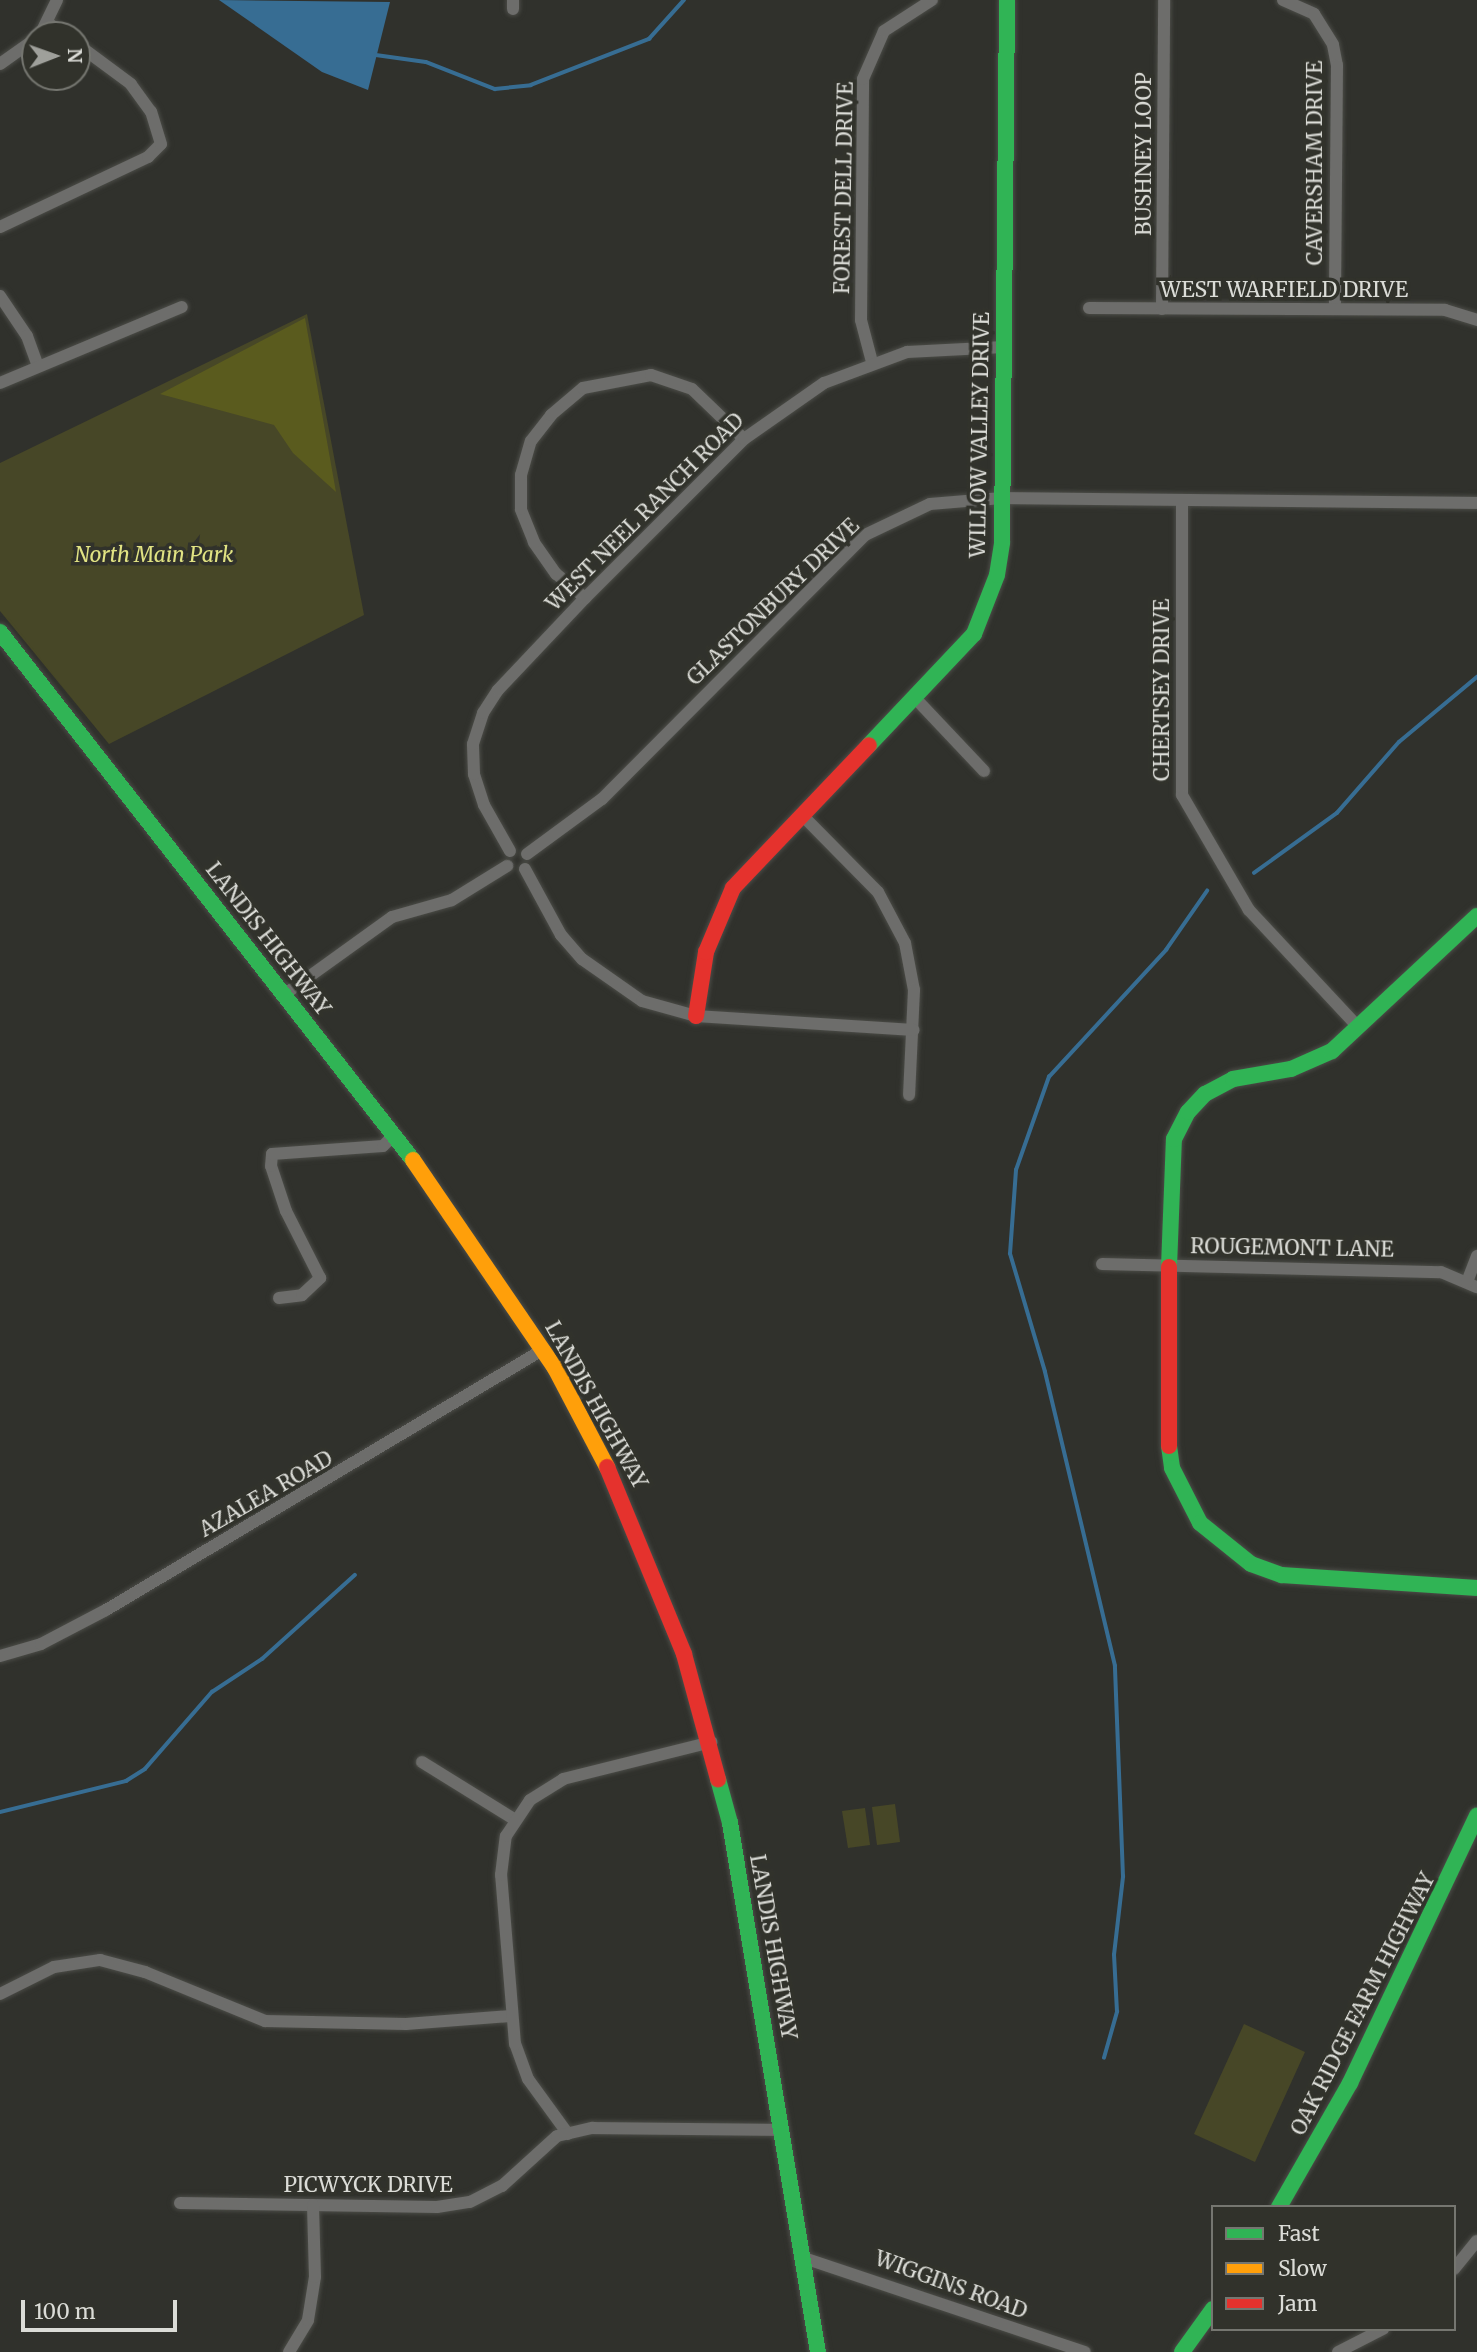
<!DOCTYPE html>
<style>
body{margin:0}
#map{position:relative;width:1477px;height:2352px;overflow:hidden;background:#30312c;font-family:Merriweather,serif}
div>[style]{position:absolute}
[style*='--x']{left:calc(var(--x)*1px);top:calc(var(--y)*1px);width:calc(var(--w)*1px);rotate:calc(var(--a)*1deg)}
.green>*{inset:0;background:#474727}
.forest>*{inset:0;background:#5a5b1e}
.water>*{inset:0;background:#376d93}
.stream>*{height:3.5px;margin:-1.75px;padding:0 1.75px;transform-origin:1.75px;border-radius:1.75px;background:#376d93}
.roads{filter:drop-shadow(0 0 2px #4b4c47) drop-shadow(0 0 2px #4b4c47)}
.street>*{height:12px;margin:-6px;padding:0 6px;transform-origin:6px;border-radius:6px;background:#6d6d6b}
.fast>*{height:16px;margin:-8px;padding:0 8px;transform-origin:8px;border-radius:8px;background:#30b455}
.slow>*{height:16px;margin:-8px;padding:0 8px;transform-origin:8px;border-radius:8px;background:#ff9f0a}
.jam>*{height:16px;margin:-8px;padding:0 8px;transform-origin:8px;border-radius:8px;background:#e5322d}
span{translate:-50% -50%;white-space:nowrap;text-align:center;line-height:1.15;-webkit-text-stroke:7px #31322b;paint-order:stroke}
.street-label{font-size:21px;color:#dbdcd7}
.park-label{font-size:21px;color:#e1e383;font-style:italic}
.legend{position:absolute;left:1211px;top:2205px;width:245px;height:126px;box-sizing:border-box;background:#31322b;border:2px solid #757670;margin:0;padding:9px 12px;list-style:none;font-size:21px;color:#dbdcd7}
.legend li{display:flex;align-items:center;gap:14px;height:35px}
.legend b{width:35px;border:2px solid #757670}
.north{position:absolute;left:21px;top:21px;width:70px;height:70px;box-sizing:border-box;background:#31322b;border:2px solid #757670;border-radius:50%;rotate:89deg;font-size:19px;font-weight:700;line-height:28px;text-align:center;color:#dbdcd7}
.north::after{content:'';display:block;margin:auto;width:24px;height:32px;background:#9fa09b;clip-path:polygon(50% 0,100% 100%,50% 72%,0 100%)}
.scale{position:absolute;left:21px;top:2300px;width:156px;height:32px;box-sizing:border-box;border:4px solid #dbdcd7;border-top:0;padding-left:9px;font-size:21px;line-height:24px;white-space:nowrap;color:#dbdcd7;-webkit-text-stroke:5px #31322b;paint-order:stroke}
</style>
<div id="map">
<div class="green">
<i style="clip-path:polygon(307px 314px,364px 615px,109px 744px,0 611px,0 463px)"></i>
<i style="clip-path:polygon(895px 1804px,900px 1842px,877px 1845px,872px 1807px)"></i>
<i style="clip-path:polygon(865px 1808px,870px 1845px,848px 1848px,842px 1811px)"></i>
<i style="clip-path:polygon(1244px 2024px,1305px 2052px,1255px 2162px,1194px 2134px)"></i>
</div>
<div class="forest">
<i style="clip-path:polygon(305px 318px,336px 492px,293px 453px,274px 425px,160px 394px)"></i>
</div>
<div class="water">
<i style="clip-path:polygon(219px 0,390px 2px,368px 90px,322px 72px)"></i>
</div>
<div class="stream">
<i style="--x:376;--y:55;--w:50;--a:8"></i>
<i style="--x:426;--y:62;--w:74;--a:21.4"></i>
<i style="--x:495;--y:89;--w:36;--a:-6"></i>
<i style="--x:531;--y:85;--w:127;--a:-21.3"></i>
<i style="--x:649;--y:39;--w:52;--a:-48.1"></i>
<i style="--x:1254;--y:873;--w:102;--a:-35.9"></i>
<i style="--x:1337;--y:813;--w:94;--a:-48.9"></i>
<i style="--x:1399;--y:742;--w:102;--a:-39.8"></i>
<i style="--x:0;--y:1812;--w:130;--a:-13.8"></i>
<i style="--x:126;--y:1781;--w:22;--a:-32"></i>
<i style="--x:145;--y:1769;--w:102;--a:-49"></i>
<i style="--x:212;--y:1692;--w:60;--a:-33.4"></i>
<i style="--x:262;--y:1659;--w:125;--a:-42.1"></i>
<i style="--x:1104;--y:2058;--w:48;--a:-74.2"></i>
<i style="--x:1117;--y:2012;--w:57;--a:-93"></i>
<i style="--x:1114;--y:1955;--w:79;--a:-83.4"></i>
<i style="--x:1123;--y:1877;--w:211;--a:-92.2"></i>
<i style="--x:1115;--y:1666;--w:302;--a:-103.4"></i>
<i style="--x:1045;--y:1372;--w:123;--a:-106.5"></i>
<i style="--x:1010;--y:1254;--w:84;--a:-85.9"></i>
<i style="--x:1016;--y:1170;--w:99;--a:-70.5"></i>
<i style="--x:1049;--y:1077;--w:173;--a:-47.3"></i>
<i style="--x:1166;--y:950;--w:72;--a:-55.2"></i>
</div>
<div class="roads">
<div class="street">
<i style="--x:513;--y:0;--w:9;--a:90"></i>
<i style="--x:1283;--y:0;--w:34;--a:24"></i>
<i style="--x:1314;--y:14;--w:36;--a:58"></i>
<i style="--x:1333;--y:45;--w:20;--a:79"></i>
<i style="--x:1337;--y:65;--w:244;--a:90.5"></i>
<i style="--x:48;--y:23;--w:21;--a:35"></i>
<i style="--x:40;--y:35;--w:39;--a:-64"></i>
<i style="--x:0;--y:64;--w:43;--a:-35.5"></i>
<i style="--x:0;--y:227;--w:164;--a:-25.3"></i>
<i style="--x:148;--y:157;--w:18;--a:-45"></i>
<i style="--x:161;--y:144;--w:34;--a:-107"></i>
<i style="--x:151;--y:112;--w:34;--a:-126"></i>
<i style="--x:131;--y:84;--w:67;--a:-143.5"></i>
<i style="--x:0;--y:296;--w:48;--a:56"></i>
<i style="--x:27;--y:336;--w:30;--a:70"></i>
<i style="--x:1089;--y:308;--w:356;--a:0.3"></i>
<i style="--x:1445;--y:310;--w:34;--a:17"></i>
<i style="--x:1162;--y:309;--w:309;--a:-89.6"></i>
<i style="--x:872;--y:362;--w:43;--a:-104.7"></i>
<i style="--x:861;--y:320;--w:241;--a:-89.5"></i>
<i style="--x:863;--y:79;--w:52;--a:-66.4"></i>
<i style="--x:884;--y:31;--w:57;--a:-32.9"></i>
<i style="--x:0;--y:383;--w:197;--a:-22.7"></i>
<i style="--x:1182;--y:502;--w:293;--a:90"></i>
<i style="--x:1182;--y:795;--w:133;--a:59.8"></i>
<i style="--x:1249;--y:910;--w:160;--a:47"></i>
<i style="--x:585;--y:598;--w:38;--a:-140"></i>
<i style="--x:556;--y:574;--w:39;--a:-125"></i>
<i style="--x:534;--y:542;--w:35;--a:-112"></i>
<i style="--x:521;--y:509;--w:34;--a:-90"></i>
<i style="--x:521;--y:475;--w:35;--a:-74"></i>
<i style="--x:531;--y:441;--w:33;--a:-52"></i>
<i style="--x:551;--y:415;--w:42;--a:-40.2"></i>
<i style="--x:583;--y:388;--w:69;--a:-10.8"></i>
<i style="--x:651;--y:375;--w:43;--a:18.9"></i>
<i style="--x:692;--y:389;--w:72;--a:43.9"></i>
<i style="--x:916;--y:699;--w:99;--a:46.6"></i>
<i style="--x:803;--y:816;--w:107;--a:45.4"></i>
<i style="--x:878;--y:892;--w:58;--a:62.1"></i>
<i style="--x:905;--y:943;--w:48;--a:79.2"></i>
<i style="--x:914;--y:990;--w:105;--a:92.7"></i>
<i style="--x:510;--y:851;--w:53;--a:-119.5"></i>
<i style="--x:484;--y:805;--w:33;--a:-108"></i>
<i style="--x:474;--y:774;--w:30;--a:-92"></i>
<i style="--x:473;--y:744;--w:33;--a:-72"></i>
<i style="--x:483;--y:713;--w:27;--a:-57"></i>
<i style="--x:498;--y:690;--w:127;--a:-46.6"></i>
<i style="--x:585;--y:598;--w:225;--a:-45"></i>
<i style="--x:744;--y:439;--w:98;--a:-35"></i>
<i style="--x:824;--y:383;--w:89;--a:-20.5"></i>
<i style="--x:907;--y:352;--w:97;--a:-3"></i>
<i style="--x:527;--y:854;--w:93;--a:-36.3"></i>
<i style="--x:602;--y:799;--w:373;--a:-45.1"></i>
<i style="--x:865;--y:535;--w:72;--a:-25.5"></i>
<i style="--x:930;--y:504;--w:72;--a:-4.8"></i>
<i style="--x:1002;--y:498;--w:475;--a:0.6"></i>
<i style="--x:525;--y:869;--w:75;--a:61.4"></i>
<i style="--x:561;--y:935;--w:32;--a:49"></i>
<i style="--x:582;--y:959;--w:73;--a:35"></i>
<i style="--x:642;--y:1001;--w:56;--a:15.5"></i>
<i style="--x:696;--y:1016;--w:218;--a:3.7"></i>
<i style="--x:285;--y:994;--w:132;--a:-35.7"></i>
<i style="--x:392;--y:917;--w:62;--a:-15.8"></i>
<i style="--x:452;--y:900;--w:65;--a:-31.7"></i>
<i style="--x:1102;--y:1264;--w:339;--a:1.4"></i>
<i style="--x:1441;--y:1272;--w:39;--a:23"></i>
<i style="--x:1467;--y:1282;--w:28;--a:-69"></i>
<i style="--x:279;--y:1298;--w:23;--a:-7"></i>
<i style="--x:302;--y:1295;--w:25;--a:-43"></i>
<i style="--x:320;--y:1278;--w:75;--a:-116.9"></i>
<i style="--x:286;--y:1211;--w:47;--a:-108.4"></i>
<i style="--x:271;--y:1166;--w:12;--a:-85"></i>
<i style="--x:272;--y:1154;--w:111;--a:-4.1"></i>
<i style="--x:383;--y:1146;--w:17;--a:-45"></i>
<i style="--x:0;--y:1656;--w:43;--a:-16.3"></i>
<i style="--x:41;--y:1644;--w:73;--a:-27.6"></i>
<i style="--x:106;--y:1610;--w:510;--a:-30.79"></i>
<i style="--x:422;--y:1762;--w:108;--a:31.8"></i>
<i style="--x:0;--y:1994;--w:60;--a:-26.6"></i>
<i style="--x:54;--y:1967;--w:47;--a:-8.7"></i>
<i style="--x:100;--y:1960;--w:47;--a:14.9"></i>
<i style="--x:145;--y:1972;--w:130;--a:22.2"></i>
<i style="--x:265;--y:2021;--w:141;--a:1.2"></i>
<i style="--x:406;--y:2024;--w:105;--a:-4.4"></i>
<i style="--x:568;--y:2134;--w:68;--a:-126"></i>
<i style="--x:528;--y:2079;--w:37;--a:-110"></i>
<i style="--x:515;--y:2044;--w:170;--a:-94.7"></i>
<i style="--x:501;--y:1875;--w:39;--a:-83"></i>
<i style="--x:506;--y:1836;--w:43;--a:-56.3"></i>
<i style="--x:530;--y:1800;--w:39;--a:-32"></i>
<i style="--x:563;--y:1779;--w:153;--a:-14"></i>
<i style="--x:180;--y:2203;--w:257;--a:0.9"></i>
<i style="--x:437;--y:2207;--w:33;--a:-9"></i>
<i style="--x:470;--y:2202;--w:36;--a:-27"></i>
<i style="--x:502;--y:2186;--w:74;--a:-42.3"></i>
<i style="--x:557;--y:2136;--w:37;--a:-13"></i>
<i style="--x:593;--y:2128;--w:190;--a:0.6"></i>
<i style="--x:804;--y:2258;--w:296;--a:18.5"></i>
<i style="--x:1454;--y:2269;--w:36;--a:-51"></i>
<i style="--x:289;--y:2352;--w:37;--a:-59"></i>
<i style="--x:308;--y:2320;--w:44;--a:-80.8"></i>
<i style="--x:315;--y:2277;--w:72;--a:-91.6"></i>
<i style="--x:1338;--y:2352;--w:51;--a:-27.1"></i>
</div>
<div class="fast">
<i style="--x:0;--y:632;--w:670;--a:51.97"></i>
<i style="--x:869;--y:745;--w:153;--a:-46.6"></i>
<i style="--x:974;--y:634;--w:63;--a:-68.7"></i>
<i style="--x:997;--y:575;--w:33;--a:-81"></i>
<i style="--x:1002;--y:542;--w:542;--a:-89.47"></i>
<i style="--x:1169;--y:1267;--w:128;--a:-87.8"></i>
<i style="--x:1174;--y:1139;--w:30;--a:-63"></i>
<i style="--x:1188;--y:1112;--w:25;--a:-47"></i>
<i style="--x:1205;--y:1094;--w:32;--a:-28"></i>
<i style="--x:1233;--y:1079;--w:59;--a:-9.8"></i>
<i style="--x:1291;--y:1069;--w:45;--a:-23.7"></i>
<i style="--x:1332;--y:1051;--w:198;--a:-43"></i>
<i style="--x:1169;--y:1446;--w:22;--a:82"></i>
<i style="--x:1172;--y:1468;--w:62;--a:63"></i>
<i style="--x:1200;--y:1523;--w:65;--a:38.8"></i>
<i style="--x:1251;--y:1564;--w:33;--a:20"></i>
<i style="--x:1282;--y:1575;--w:195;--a:3.8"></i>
<i style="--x:718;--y:1779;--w:46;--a:74.7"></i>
<i style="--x:730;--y:1823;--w:536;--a:80.56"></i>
<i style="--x:1279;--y:2207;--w:143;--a:-60.2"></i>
<i style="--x:1350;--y:2083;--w:296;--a:-64.6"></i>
<i style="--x:1182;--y:2352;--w:53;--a:-54.2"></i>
</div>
<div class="slow">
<i style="--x:413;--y:1160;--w:252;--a:55.7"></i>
<i style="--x:555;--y:1368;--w:112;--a:62.3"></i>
</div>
<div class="jam">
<i style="--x:696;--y:1016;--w:65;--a:-81.1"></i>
<i style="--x:706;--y:952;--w:69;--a:-67.1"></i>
<i style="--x:733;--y:888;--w:197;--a:-46.4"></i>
<i style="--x:1169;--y:1446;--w:179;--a:-90"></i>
<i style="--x:607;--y:1467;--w:202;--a:67.6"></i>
<i style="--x:684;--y:1654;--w:130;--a:74.8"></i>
</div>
</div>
<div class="street-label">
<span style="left:1144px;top:154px;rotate:-90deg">BUSHNEY LOOP</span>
<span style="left:1315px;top:163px;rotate:-90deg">CAVERSHAM DRIVE</span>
<span style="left:844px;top:188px;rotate:-89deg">FOREST DELL DRIVE</span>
<span style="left:1284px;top:290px">WEST WARFIELD DRIVE</span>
<span style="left:980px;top:435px;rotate:-89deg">WILLOW VALLEY DRIVE</span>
<span style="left:645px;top:512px;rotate:-45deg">WEST NEEL RANCH ROAD</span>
<span style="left:773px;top:602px;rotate:-44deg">GLASTONBURY DRIVE</span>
<span style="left:1162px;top:690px;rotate:-90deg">CHERTSEY DRIVE</span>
<span style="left:268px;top:939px;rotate:52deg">LANDIS HIGHWAY</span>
<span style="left:1292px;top:1248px;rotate:1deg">ROUGEMONT LANE</span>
<span style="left:596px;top:1405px;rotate:61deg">LANDIS HIGHWAY</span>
<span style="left:266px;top:1494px;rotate:-30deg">AZALEA ROAD</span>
<span style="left:773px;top:1947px;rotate:80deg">LANDIS HIGHWAY</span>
<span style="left:1363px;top:2004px;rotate:-63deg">OAK RIDGE FARM HIGHWAY</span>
<span style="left:368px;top:2185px">PICWYCK DRIVE</span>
<span style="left:951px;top:2285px;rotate:20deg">WIGGINS ROAD</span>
</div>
<div class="park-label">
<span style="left:154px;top:555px">North Main Park</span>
</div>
<ul class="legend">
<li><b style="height:9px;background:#30b455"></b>Fast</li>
<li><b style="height:9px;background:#ff9f0a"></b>Slow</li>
<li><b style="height:9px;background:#e5322d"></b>Jam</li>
</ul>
<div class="north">N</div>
<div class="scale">100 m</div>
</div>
